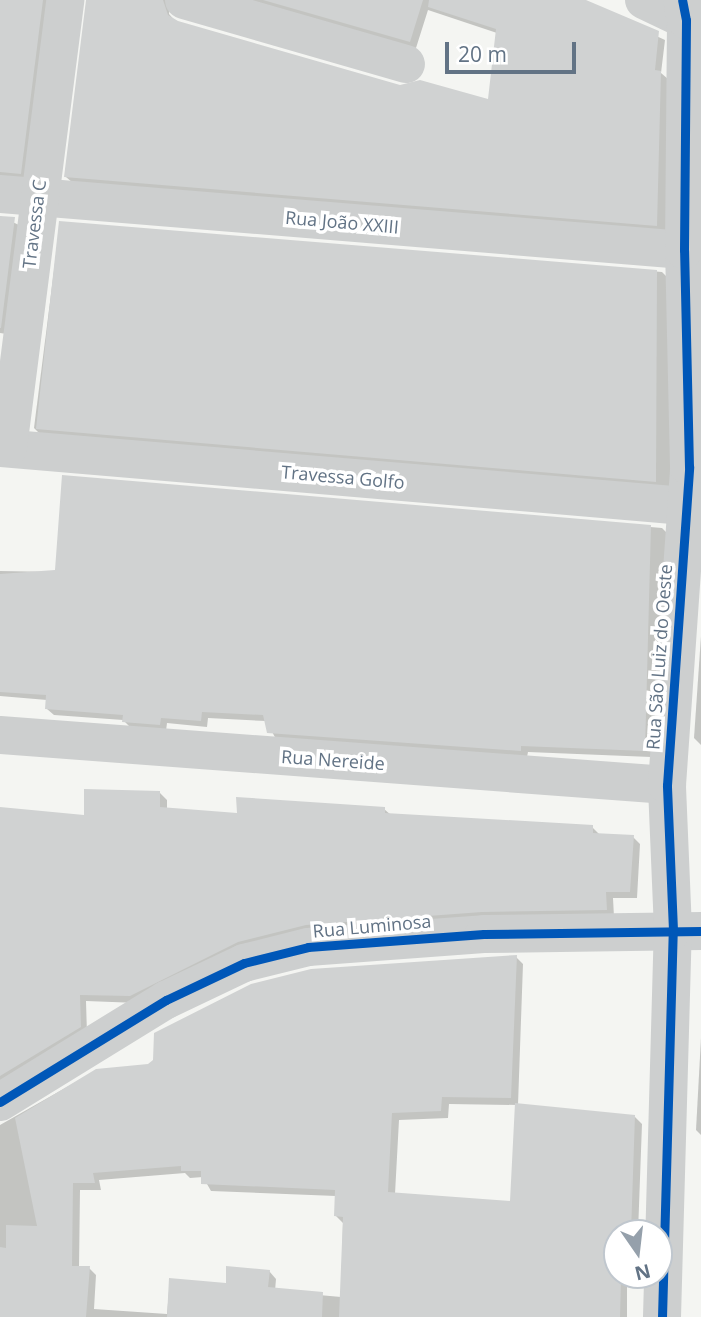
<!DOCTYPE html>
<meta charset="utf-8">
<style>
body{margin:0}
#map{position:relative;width:701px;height:1317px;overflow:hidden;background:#f4f5f2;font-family:"Open Sans",sans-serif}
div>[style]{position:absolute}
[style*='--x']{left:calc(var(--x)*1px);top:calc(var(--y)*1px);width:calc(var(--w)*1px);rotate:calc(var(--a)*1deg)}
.shadow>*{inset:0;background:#0003}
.building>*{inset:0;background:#d0d2d2}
.minor>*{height:38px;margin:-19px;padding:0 19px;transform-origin:19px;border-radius:19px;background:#cdcfcf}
.cycleway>*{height:9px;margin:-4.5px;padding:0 4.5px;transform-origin:4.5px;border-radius:4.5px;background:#0057b8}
span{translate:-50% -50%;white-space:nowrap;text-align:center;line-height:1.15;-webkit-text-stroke:7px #fff;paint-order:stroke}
.street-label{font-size:18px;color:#627385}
.north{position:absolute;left:603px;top:1219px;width:70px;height:70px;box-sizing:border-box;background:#fff;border:2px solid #c0c7ce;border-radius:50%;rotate:166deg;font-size:19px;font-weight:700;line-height:28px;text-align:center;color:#627385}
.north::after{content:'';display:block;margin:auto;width:24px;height:32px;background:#95a0ab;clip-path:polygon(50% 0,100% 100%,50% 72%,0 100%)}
.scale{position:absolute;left:445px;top:42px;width:131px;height:32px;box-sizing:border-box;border:4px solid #627385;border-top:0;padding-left:9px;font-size:21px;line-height:24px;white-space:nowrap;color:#627385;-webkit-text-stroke:5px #fff;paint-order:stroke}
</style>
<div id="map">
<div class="shadow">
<i style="clip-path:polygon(0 0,53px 0,27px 180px,0 180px)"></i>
<i style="clip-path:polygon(88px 0,170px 0,169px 14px,177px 23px,400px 87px,490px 102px,497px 33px,428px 10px,416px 48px,250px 0,578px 0,665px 40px,661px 73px,668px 79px,668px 232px,73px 183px,66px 177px)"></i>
<i style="clip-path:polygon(0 216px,21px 226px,7px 334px,0 333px)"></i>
<i style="clip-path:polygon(60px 223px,662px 272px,670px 280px,673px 489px,42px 436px,34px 428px)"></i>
<i style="clip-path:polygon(64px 477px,662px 528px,669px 535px,651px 757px,528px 752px,527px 757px,276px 739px,266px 721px,208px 718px,207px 727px,167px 723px,166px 731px,131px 728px,123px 720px,54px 715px,47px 709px,47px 700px,0 696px,0 571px,57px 572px)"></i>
<i style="clip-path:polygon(701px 636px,701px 745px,694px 738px)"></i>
<i style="clip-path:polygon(160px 793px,167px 800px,167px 809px,239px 815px,384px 809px,391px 815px,592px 827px,600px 835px,633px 837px,640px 844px,637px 898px,613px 898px,614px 917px,491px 919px,138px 1003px,86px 1001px,87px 1034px,0 1088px,0 809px,85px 816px)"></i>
<i style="clip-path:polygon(evenodd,516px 957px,523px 964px,518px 1105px,635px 1117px,642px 1124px,638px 1233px,617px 1233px,617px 1275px,635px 1275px,634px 1286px,627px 1285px,627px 1317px,0 1317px,0 1125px,97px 1070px,148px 1066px,516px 957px,449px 1104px,517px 1105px,511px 1203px,395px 1194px,399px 1120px,448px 1118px,449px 1104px,516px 957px,185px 1173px,190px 1178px,203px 1177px,211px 1191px,336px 1196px,336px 1216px,343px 1223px,341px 1297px,275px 1291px,276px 1279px,269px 1271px,227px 1285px,170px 1280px,167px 1314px,94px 1309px,96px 1275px,89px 1268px,79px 1268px,80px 1190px,101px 1190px,99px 1180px,185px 1173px)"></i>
<i style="clip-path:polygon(701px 1038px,701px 1135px,696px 1130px)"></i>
</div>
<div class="building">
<i style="clip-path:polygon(0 0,43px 0,21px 174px,0 172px)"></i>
<i style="clip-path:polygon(86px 0,163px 0,168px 15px,178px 21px,400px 85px,420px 80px,488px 99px,496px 29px,428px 7px,429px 0,586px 0,659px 31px,655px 70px,661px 71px,657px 226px,64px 177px)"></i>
<i style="clip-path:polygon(263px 0,423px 0,410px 42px)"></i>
<i style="clip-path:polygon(0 216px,15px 217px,1px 328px,0 328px)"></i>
<i style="clip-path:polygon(59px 221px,657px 270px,656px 482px,36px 429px)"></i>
<i style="clip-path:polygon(62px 475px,651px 525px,645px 751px,521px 746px,521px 751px,267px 733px,263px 715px,202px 712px,201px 721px,161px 718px,160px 725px,122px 722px,123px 715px,45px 709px,46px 695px,0 692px,0 574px,55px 570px)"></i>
<i style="clip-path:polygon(84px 789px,160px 791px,160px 807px,237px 813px,236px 797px,385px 807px,385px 813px,593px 825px,593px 833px,634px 835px,630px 892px,606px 892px,607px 910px,482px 912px,306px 925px,238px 942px,130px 996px,80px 995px,81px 1027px,0 1076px,0 807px,84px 815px)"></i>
<i style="clip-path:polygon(517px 955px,511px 1098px,442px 1097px,441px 1111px,392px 1113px,388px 1192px,510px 1201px,515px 1103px,635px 1115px,631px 1233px,617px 1233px,617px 1275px,628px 1275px,627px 1280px,621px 1279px,620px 1317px,339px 1317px,343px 1217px,334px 1216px,335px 1190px,201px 1184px,201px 1171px,181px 1171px,181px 1166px,93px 1173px,95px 1183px,73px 1183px,72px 1266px,90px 1266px,86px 1317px,0 1317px,0 1247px,6px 1248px,6px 1225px,37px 1226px,15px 1118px,96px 1069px,148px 1064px,153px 1060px,154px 1033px,251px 984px,311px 969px)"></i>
<i style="clip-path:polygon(226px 1266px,270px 1270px,268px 1287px,323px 1292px,322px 1317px,167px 1317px,169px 1278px,226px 1283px)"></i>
</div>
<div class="minor">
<i style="--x:184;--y:0;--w:231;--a:16.1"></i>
<i style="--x:644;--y:0;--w:47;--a:25.5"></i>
<i style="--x:686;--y:20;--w:16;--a:47"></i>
<i style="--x:0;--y:194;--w:686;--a:4.68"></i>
<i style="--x:0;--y:448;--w:687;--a:4.84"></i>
<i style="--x:8;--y:448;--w:452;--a:-82.7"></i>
<i style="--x:0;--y:735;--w:669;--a:4.29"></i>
<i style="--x:0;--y:1102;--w:195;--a:-31.6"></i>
<i style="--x:166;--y:1000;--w:86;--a:-25.4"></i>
<i style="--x:244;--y:963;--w:66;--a:-14"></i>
<i style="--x:308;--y:947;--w:176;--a:-4.2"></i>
<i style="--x:484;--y:934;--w:217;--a:-0.8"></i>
<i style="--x:662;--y:1317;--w:387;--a:-88.4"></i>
<i style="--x:673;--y:930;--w:145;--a:-92.4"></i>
<i style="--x:667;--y:785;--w:319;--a:-86"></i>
<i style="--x:689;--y:467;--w:217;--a:-91.3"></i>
<i style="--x:684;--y:250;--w:230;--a:-89.5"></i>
<i style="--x:686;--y:20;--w:20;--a:-101"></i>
</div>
<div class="cycleway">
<i style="--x:0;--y:1102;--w:195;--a:-31.6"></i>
<i style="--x:166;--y:1000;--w:86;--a:-25.4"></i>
<i style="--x:244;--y:963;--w:66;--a:-14"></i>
<i style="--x:308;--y:947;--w:176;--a:-4.2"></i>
<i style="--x:484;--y:934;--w:217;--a:-0.8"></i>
<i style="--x:662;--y:1317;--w:387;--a:-88.4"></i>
<i style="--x:673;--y:930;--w:145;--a:-92.4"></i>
<i style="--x:667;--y:785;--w:319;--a:-86"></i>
<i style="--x:689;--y:467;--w:217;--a:-91.3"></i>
<i style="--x:684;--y:250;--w:230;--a:-89.5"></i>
<i style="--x:686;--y:20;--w:20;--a:-101"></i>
</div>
<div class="street-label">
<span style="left:342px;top:222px;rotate:5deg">Rua João XXIII</span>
<span style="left:34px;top:224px;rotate:-83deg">Travessa C</span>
<span style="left:343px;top:477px;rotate:5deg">Travessa Golfo</span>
<span style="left:659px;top:657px;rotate:-86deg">Rua São Luiz do Oeste</span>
<span style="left:333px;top:760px;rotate:4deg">Rua Nereide</span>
<span style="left:372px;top:926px;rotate:-5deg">Rua Luminosa</span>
</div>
<div class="north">N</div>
<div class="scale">20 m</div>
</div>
